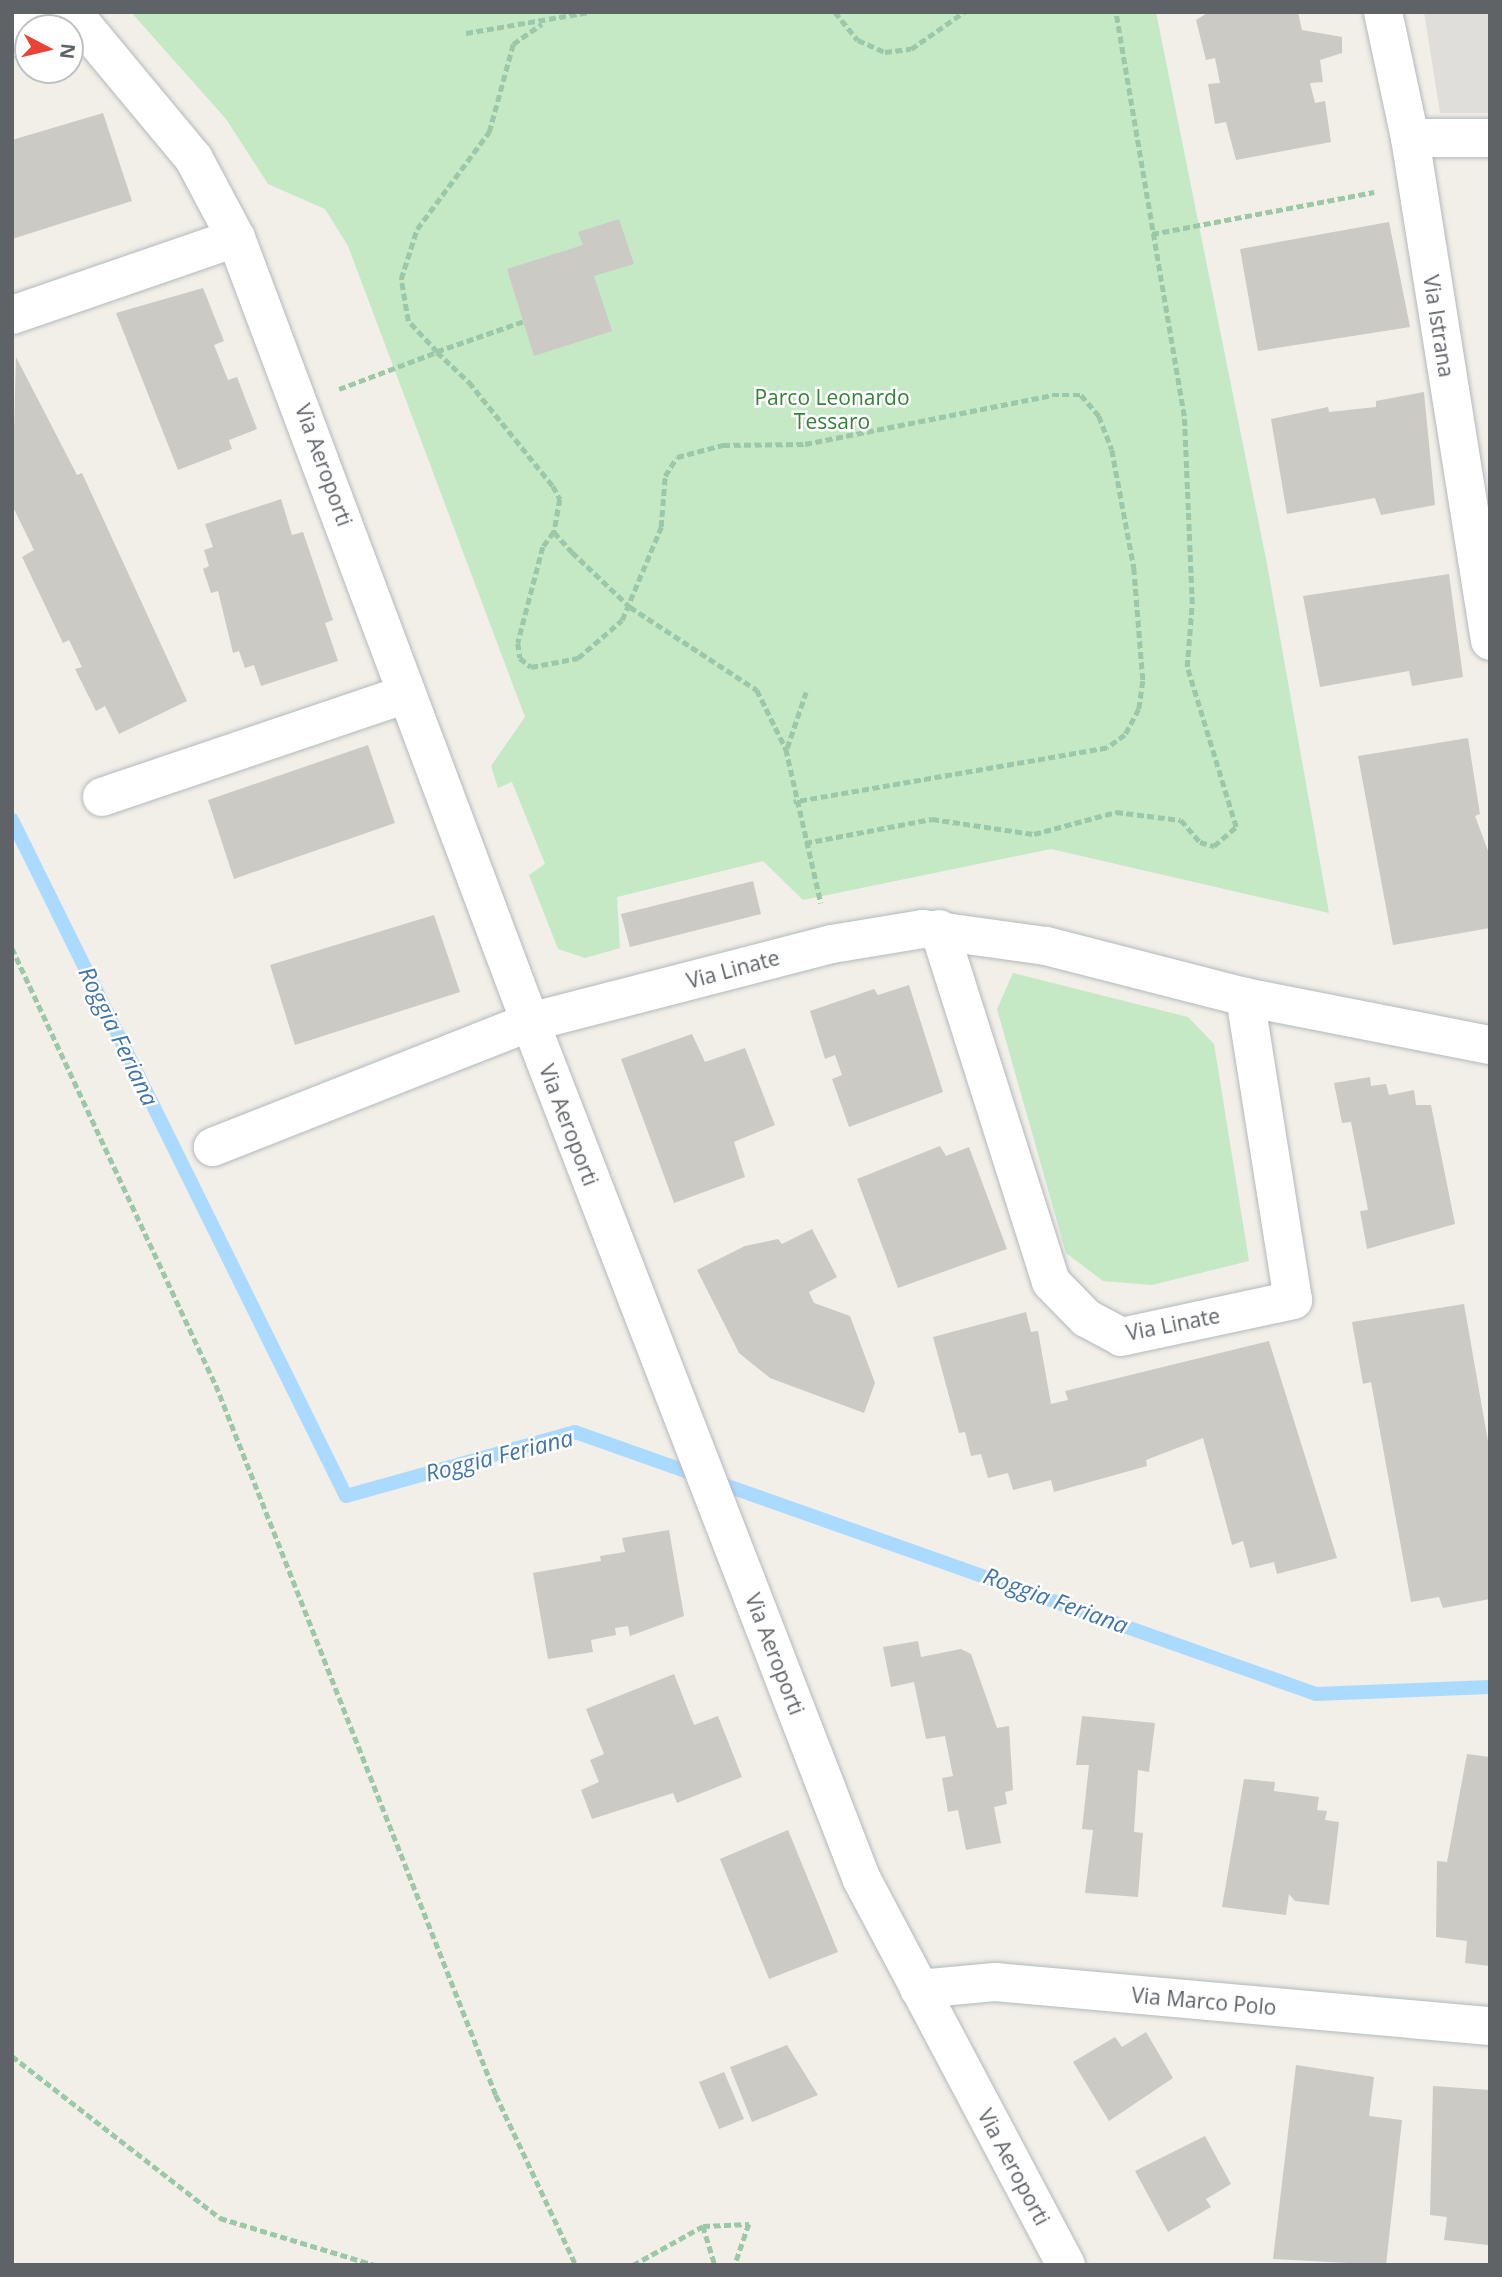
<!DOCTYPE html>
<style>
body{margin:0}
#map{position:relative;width:1502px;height:2277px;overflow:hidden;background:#f1efe8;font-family:"Open Sans",sans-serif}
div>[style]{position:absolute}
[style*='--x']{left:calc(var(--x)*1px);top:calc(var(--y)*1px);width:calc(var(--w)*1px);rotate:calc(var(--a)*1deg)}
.industrial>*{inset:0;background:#e0deda}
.green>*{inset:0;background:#c5e8c5}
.stream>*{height:14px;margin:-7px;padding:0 7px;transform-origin:7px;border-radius:7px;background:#aadaff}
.building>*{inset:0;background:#cccac5}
.path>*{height:4.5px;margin-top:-2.25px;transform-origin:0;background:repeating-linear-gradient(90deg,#9cc7a9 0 7px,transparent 0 10.5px)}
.roads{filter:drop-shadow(0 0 2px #b5b8bc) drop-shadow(0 0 2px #b5b8bc)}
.street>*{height:38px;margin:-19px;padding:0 19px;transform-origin:19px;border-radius:19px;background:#fff}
.secondary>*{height:38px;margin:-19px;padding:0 19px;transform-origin:19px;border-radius:19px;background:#fff}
span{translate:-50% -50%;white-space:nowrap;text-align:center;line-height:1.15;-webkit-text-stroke:5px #fff;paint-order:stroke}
.street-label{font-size:21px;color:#5f6368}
.park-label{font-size:21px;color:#348238}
.water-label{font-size:23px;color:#4174aa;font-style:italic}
.frame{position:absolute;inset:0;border:14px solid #5f6368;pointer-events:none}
.north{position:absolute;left:14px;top:14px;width:70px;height:70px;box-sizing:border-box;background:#fff;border:2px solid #bfc1c3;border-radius:50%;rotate:97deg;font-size:19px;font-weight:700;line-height:28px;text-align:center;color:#5f6368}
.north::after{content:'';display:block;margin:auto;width:24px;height:32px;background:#ea4335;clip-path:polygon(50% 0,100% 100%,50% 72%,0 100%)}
</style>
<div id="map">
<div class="industrial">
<i style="clip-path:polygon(1424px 12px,1490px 12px,1490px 113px,1440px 113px)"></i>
</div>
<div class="green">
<i style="clip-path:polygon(131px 12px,1156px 12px,1267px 564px,1329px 913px,1051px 849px,803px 900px,763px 861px,617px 897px,620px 948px,585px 958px,558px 949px,529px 875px,545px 864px,512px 782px,498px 788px,491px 766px,525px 717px,348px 246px,325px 209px,268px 184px,226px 119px)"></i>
<i style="clip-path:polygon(1013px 973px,1188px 1017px,1214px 1044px,1249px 1261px,1152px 1285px,1103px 1281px,1066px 1253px,997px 1009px)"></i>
</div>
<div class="stream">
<i style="--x:12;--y:820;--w:754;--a:63.71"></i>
<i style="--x:346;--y:1496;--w:238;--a:-15.6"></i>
<i style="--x:575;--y:1432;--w:786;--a:19.47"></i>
<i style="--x:1316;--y:1694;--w:174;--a:-2.3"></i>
</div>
<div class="building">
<i style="clip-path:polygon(1209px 12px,1298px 12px,1302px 30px,1342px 37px,1342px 53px,1320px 60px,1323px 82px,1310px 83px,1315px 103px,1325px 101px,1331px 142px,1236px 160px,1226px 122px,1215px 124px,1208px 84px,1220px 83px,1215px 58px,1206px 60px,1196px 20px)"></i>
<i style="clip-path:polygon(103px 113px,132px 201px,12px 239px,12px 140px)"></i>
<i style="clip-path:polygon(619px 219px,634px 264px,594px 276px,612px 331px,534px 356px,507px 269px,583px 245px,578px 232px)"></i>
<i style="clip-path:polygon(1389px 222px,1410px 327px,1258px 351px,1240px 249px)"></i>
<i style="clip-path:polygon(203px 288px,224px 341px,214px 345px,228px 380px,237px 377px,257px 429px,229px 440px,232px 449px,178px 470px,116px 313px)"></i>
<i style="clip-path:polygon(16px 357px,77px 475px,82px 473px,187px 701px,119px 734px,105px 706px,96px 711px,75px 669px,82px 667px,69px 640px,63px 643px,22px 557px,34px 550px,12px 505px)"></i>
<i style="clip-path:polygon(1424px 392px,1435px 505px,1381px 515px,1375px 498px,1287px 514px,1271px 419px,1328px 407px,1329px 412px,1376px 407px,1376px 401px)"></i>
<i style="clip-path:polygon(281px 499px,292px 535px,303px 532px,333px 620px,325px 623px,338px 661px,261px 686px,254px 665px,245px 668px,239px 651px,233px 653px,218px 591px,211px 593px,203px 569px,209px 566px,204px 550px,213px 547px,205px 524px)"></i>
<i style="clip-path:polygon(1449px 574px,1463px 677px,1412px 686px,1409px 671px,1320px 687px,1303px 596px)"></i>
<i style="clip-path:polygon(1468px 738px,1480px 814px,1475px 816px,1490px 856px,1490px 928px,1393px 945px,1358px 756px)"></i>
<i style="clip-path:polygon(368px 745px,395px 823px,234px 879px,208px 800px)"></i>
<i style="clip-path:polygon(753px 881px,761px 914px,630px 947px,621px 914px)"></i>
<i style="clip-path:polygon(434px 915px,460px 992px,295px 1045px,270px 965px)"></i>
<i style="clip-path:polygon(909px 985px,943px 1092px,849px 1127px,832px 1079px,842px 1075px,835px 1055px,825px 1059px,810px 1011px,874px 989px,878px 995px)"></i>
<i style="clip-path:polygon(692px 1034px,705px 1062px,745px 1048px,775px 1125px,734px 1142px,745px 1177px,674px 1203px,621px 1059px)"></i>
<i style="clip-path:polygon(1370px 1077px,1371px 1086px,1386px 1084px,1389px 1095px,1414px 1090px,1416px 1105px,1431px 1105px,1455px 1224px,1367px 1249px,1360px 1211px,1368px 1210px,1351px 1122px,1342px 1123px,1334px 1083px)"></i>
<i style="clip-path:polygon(940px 1146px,946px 1156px,969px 1147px,1007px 1249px,898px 1288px,857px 1179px)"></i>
<i style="clip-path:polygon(812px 1229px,837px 1277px,809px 1292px,814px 1303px,850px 1316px,875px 1383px,864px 1413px,770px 1378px,739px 1353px,697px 1270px,745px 1246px,778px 1239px,782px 1244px)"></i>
<i style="clip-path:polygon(1464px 1304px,1490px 1453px,1490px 1599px,1443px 1608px,1439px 1597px,1411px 1602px,1371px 1382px,1363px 1384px,1352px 1322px)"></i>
<i style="clip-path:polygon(1026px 1312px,1031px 1332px,1038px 1331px,1051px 1404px,1068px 1400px,1065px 1391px,1269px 1341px,1337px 1558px,1277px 1574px,1274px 1562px,1250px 1568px,1243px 1541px,1232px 1545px,1203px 1438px,1146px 1460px,1147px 1466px,1054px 1492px,1051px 1480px,1013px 1490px,1008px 1473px,988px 1478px,981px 1454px,971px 1456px,965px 1432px,959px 1433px,933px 1337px)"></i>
<i style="clip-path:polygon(669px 1530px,684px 1616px,630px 1636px,628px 1626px,615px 1628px,616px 1635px,591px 1640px,593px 1652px,548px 1659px,533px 1573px,601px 1561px,600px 1556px,625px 1552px,622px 1538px)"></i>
<i style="clip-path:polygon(918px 1641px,921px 1657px,961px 1649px,971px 1654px,997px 1728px,1009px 1726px,1013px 1790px,1005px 1792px,1007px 1804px,994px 1807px,1001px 1843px,966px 1850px,958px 1810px,948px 1812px,942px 1778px,953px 1776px,945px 1736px,926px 1739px,914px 1682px,891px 1687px,883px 1647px)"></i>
<i style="clip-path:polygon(674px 1674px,694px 1725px,718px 1716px,742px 1777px,677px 1803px,673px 1793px,592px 1819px,581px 1790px,599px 1782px,590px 1760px,604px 1754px,586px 1709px)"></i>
<i style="clip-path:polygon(1082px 1716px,1155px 1723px,1149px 1772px,1138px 1770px,1134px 1832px,1143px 1833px,1138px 1897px,1085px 1893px,1093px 1830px,1082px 1829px,1089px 1765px,1076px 1765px)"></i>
<i style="clip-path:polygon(1467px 1754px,1490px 1757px,1490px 1966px,1465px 1963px,1467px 1941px,1436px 1937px,1437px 1861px,1447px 1862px)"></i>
<i style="clip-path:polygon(1244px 1779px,1275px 1782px,1274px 1791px,1319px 1797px,1317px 1810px,1327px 1811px,1325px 1820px,1339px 1822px,1329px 1905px,1295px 1901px,1289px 1894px,1286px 1915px,1222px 1907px)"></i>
<i style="clip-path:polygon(788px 1830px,838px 1952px,769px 1979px,720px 1859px)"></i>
<i style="clip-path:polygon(1146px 2032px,1173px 2078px,1109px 2121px,1073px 2062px,1115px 2037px,1122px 2047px)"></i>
<i style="clip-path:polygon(787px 2045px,818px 2095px,752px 2122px,730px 2067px)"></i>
<i style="clip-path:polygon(1296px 2065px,1374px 2077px,1369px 2116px,1402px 2120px,1386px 2265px,1273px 2259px)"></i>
<i style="clip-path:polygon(724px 2072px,744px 2119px,719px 2129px,699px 2082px)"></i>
<i style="clip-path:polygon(1433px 2086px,1490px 2090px,1488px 2245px,1444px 2240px,1447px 2217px,1430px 2215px)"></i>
<i style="clip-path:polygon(1205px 2136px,1231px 2184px,1206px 2199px,1211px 2207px,1168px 2232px,1135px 2171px)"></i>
</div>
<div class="path">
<i style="--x:835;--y:12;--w:36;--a:51"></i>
<i style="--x:858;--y:40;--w:30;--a:24"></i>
<i style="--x:885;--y:52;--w:26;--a:-7"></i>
<i style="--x:911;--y:49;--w:65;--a:-34.9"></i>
<i style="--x:466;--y:33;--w:125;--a:-9.7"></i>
<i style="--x:1152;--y:234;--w:226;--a:-10.7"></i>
<i style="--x:523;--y:322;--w:91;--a:160.8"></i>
<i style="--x:437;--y:352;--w:42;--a:-133.1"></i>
<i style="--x:408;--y:321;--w:43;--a:-99.5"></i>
<i style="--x:401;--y:279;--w:52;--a:-72.3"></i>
<i style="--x:417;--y:229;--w:121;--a:-53.4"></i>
<i style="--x:489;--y:132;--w:91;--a:-74.7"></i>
<i style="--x:513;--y:44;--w:35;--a:-35"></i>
<i style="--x:339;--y:389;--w:105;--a:-20.7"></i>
<i style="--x:437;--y:352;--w:44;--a:43.2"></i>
<i style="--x:469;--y:382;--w:134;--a:51.1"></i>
<i style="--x:553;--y:486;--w:15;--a:62"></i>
<i style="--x:560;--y:499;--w:34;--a:100"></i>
<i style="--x:554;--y:532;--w:27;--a:48"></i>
<i style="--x:572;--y:552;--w:80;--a:43.5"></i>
<i style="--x:630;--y:607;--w:152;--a:33.2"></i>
<i style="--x:757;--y:690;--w:66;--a:63.8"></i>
<i style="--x:786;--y:749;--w:158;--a:77.2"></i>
<i style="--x:554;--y:532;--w:19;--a:126"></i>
<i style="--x:543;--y:547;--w:99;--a:104.6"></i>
<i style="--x:518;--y:643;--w:15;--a:82"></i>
<i style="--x:520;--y:658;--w:14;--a:39"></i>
<i style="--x:531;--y:667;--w:48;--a:-10.8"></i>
<i style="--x:578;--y:658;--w:58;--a:-40.8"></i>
<i style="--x:622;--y:620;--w:101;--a:-67.2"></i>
<i style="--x:661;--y:527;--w:51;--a:-85.5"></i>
<i style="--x:665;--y:476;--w:22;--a:-58"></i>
<i style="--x:677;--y:457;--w:48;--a:-14.6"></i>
<i style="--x:723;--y:445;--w:82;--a:-0.7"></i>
<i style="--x:805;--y:444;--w:252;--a:-11.2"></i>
<i style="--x:1052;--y:395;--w:29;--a:0"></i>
<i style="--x:1081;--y:395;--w:28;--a:49"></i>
<i style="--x:1099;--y:416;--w:36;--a:69"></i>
<i style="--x:1112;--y:450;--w:120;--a:79.4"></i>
<i style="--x:1134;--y:568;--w:113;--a:85.4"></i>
<i style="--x:1143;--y:681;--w:28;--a:98"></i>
<i style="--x:1139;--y:709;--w:30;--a:118"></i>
<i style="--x:1125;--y:735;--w:22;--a:144"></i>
<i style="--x:1107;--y:748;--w:318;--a:170.2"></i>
<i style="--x:787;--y:748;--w:59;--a:-71.3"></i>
<i style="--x:805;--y:843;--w:129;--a:-10.7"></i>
<i style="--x:932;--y:819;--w:103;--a:8.4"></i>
<i style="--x:1034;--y:834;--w:85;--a:-15"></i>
<i style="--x:1116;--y:812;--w:65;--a:7"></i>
<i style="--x:1181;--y:820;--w:29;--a:49"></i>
<i style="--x:1200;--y:842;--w:15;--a:16"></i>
<i style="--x:1214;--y:846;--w:29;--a:-41"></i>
<i style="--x:1236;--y:827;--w:167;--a:-107"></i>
<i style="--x:1187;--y:667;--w:63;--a:-85.5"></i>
<i style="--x:1192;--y:604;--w:188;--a:-92.4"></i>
<i style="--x:1184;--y:416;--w:410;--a:-99.6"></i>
<i style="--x:12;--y:948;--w:482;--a:65"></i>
<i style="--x:216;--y:1385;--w:763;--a:68.48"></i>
<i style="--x:496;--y:2095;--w:188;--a:64.8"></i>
<i style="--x:12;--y:2056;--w:264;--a:37.9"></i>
<i style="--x:220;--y:2218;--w:162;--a:16.9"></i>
<i style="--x:703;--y:2226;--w:46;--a:-2.5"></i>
<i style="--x:749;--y:2224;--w:43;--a:108.9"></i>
<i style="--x:633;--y:2265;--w:80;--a:-29.1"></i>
<i style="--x:703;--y:2226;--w:41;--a:72.9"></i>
</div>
<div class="roads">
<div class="street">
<i style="--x:72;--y:12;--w:191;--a:50.3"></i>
<i style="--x:194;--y:159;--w:89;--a:62"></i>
<i style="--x:236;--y:238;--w:837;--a:69.44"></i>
<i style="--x:530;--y:1022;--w:341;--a:158.5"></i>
<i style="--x:1383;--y:12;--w:129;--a:77.9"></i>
<i style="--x:1410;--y:138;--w:509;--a:80.96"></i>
<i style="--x:12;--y:37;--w:45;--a:-33.3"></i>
<i style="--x:1410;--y:138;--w:80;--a:0"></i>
<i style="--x:12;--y:315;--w:237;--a:-19"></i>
<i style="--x:102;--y:797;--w:321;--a:-18.7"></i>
<i style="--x:939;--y:929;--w:370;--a:72.4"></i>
<i style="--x:1051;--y:1282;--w:50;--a:45.8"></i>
<i style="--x:1086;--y:1318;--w:40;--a:28"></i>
<i style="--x:1121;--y:1337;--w:176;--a:-12.1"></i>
<i style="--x:1293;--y:1300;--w:307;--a:-99"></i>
<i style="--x:919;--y:1989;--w:76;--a:-5.3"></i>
<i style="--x:995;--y:1982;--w:497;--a:5.1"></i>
</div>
<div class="secondary">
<i style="--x:1066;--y:2265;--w:436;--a:-117.9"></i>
<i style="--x:862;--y:1880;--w:920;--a:-111.15"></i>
<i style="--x:530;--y:1022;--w:312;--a:-14.5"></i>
<i style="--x:832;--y:944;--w:92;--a:-9.4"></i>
<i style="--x:923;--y:929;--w:124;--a:7.9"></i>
<i style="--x:1046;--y:946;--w:205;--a:14.4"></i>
<i style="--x:1245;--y:997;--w:250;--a:11.1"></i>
</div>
</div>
<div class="street-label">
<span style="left:1439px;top:326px;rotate:81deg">Via Istrana</span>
<span style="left:324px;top:465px;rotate:70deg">Via Aeroporti</span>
<span style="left:733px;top:969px;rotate:-15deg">Via Linate</span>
<span style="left:569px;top:1125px;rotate:69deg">Via Aeroporti</span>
<span style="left:1173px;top:1324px;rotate:-11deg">Via Linate</span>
<span style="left:775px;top:1654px;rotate:69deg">Via Aeroporti</span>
<span style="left:1204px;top:2001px;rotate:5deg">Via Marco Polo</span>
<span style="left:1014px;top:2167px;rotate:62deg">Via Aeroporti</span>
</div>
<div class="park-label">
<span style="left:832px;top:409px">Parco Leonardo<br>Tessaro</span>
</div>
<div class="water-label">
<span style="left:119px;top:1036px;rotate:64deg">Roggia Feriana</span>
<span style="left:499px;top:1455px;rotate:-14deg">Roggia Feriana</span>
<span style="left:1056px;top:1600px;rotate:20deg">Roggia Feriana</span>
</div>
<div class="frame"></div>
<div class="north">N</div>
</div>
